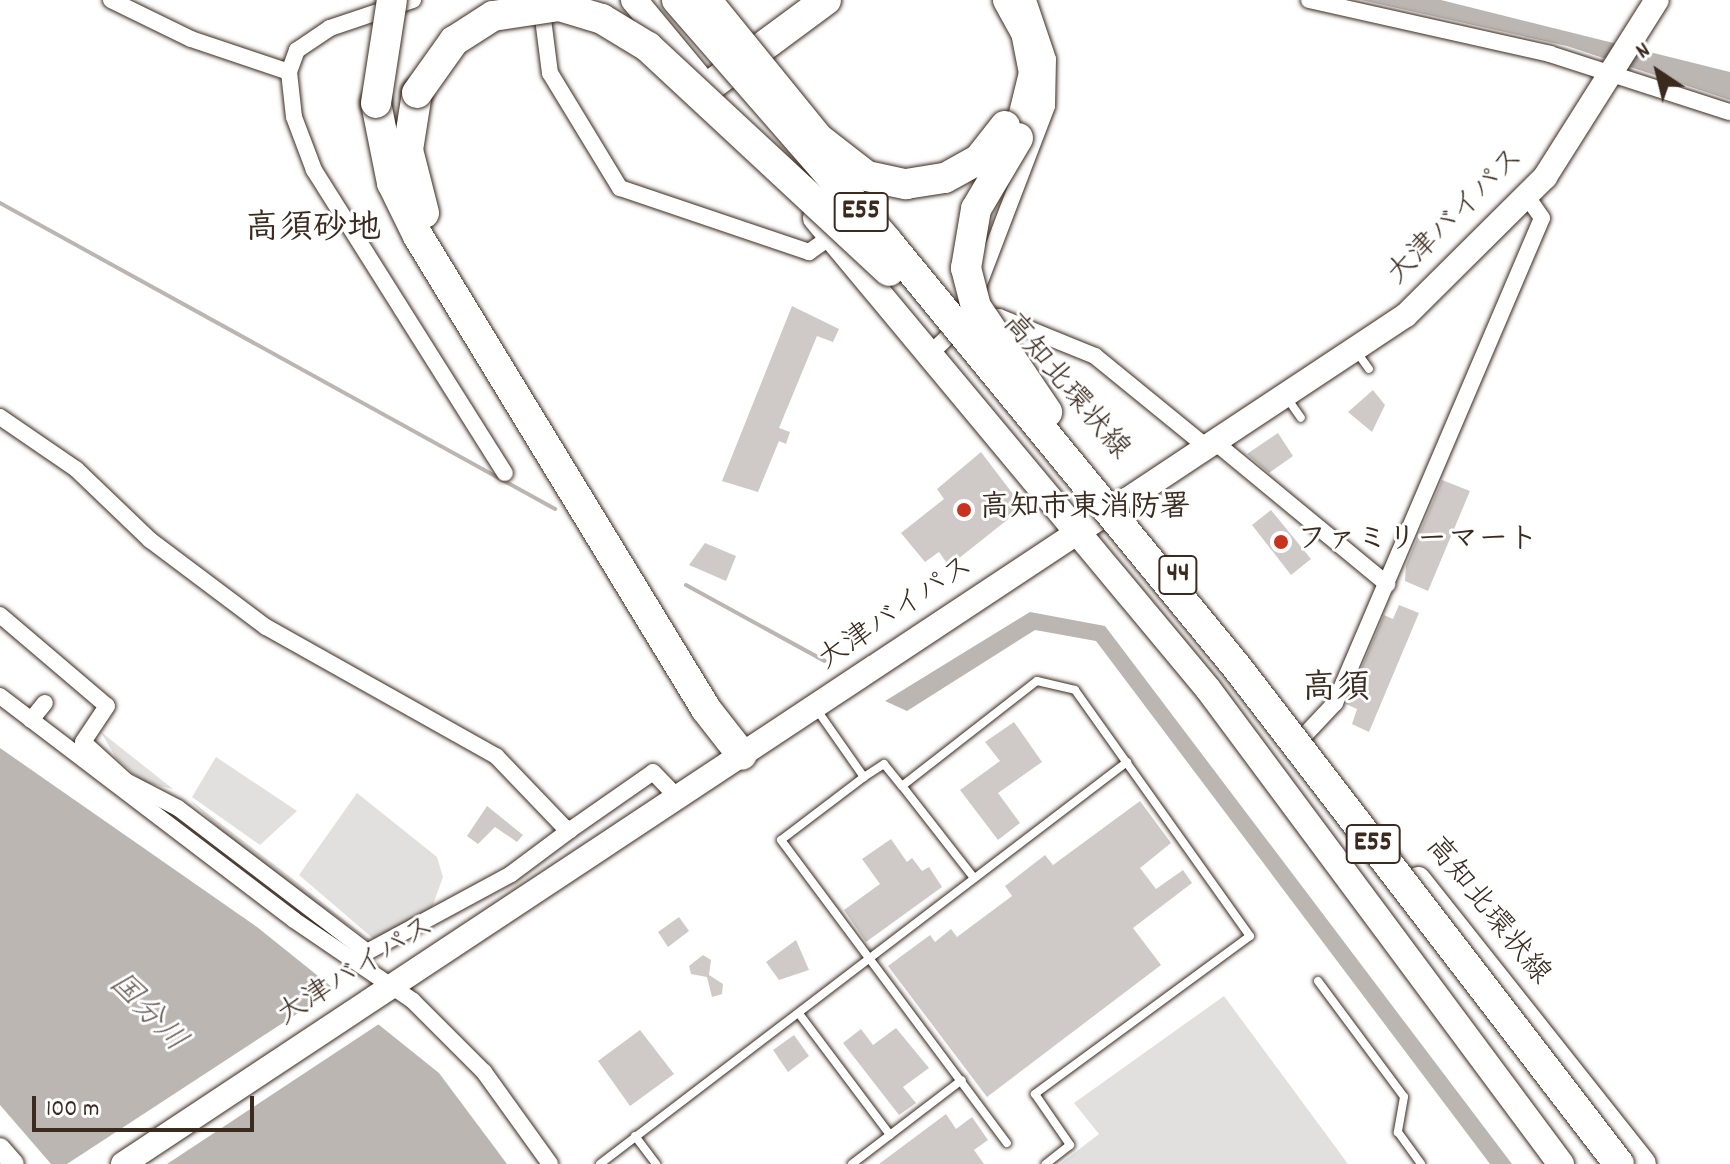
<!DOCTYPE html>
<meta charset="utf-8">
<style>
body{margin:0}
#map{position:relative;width:1730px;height:1164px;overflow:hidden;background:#fff;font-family:Dekko,"Klee One",sans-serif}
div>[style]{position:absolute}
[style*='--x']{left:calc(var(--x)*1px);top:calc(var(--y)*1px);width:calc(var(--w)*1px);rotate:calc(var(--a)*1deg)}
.green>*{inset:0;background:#e2e0de}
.water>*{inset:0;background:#bcb6b3}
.pier>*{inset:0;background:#fff}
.stream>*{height:4px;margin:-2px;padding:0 2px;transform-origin:2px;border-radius:2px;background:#bcb6b3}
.building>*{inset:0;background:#cfcac7}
.roads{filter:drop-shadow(0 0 2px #3b2a1e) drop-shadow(0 0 2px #3b2a1e)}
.service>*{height:8px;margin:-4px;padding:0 4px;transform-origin:4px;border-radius:4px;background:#fff}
.minor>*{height:16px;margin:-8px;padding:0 8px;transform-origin:8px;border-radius:8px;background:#fff}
.tertiary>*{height:20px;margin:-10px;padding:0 10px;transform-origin:10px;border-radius:10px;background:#fff}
.secondary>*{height:24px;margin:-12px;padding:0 12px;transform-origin:12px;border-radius:12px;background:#fff}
.primary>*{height:26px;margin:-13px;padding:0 13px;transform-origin:13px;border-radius:13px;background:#fff}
.motorway>*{height:30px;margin:-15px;padding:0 15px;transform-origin:15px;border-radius:15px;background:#fff}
.bridges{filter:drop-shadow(0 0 2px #3b2a1e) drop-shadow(0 0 2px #3b2a1e)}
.motorway-bridge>*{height:30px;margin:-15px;padding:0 15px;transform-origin:15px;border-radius:15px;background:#fff}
.dots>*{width:22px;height:22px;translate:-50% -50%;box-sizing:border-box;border:4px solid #fff;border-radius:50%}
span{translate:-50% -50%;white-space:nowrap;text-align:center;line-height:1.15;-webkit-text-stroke:6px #fff;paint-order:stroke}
.shield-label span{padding:2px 6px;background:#fff;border:2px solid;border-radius:6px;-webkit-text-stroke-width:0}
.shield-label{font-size:28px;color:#3b2a1e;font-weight:700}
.street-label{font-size:30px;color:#3b2a1e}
.poi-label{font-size:30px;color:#3b2a1e;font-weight:700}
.left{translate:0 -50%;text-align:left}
.water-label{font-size:32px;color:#685b52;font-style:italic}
.quarter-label{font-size:34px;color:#3b2a1e;font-weight:700}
.north{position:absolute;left:1618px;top:32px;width:80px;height:80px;-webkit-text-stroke:6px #fff;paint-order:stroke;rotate:325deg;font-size:22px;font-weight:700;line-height:32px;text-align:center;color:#3b2a1e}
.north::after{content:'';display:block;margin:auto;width:28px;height:36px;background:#3b2a1e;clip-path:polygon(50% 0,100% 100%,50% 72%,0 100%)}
.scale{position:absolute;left:32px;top:1096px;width:222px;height:36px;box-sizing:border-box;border:4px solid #3b2a1e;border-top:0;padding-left:10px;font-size:24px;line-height:28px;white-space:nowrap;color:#3b2a1e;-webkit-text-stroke:6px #fff;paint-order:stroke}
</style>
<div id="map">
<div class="green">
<i style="clip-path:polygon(101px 732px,173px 789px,143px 782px,116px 758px)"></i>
<i style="clip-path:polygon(216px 757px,297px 811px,260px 845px,192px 797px)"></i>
<i style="clip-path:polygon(357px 793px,437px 857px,443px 877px,431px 910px,376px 941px,299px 875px)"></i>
<i style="clip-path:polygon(190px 800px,289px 876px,372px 942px,237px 847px)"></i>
<i style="clip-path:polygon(1224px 996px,1348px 1164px,1060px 1164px,1099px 1134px,1074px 1103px)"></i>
</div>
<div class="water">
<i style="clip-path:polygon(1361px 0,1441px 0,1730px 72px,1730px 100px,1567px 46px)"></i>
<i style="clip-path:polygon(1030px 612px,1105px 626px,1512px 1164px,1490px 1164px,1096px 641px,1035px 630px,907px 711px,885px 701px)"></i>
<i style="clip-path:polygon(0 748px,257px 927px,439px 1073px,507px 1164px,51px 1164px,0 1105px)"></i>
</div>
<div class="pier">
<i style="clip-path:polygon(338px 987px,382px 1022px,167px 1164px,67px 1164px)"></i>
</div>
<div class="stream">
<i style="--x:0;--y:203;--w:634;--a:28.87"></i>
<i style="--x:686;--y:585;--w:158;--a:28.7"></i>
</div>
<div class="building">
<i style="clip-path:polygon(792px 306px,839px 329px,833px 342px,817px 336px,779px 428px,790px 432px,786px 444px,779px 441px,758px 492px,722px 481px)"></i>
<i style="clip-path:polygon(1373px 390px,1385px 405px,1372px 432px,1348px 412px)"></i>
<i style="clip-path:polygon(1278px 433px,1293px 456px,1269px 473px,1247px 454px)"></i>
<i style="clip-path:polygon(981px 452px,1016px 498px,1016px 513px,949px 566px,939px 552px,925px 562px,901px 533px,944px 499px,937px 489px)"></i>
<i style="clip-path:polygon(1442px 480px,1470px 491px,1428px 591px,1405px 581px,1406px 565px)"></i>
<i style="clip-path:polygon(1271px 510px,1311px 559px,1291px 575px,1252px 525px)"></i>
<i style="clip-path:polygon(705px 543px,736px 556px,726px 581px,689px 565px)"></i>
<i style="clip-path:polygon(1399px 605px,1419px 613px,1369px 732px,1352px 724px,1357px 709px,1346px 704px,1384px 615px,1393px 619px)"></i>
<i style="clip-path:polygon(1014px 722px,1042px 762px,998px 793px,1020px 823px,998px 840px,960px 790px,1000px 761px,985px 742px)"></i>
<i style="clip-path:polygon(1140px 801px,1171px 843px,1140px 868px,1156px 889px,1183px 870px,1192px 883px,1133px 928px,1161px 965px,987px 1097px,888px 966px,930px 935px,935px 942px,951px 929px,957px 937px,1012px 896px,1005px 886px,1045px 855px,1053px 865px)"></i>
<i style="clip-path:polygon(487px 806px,523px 835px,517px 842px,495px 827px,478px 844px,467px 836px)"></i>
<i style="clip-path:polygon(891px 839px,907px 862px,912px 858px,922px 871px,929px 867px,942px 887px,866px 942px,844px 910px,880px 884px,862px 859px)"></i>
<i style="clip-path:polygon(679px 917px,689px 931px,668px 947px,658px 932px)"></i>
<i style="clip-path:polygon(796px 940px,809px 970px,779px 980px,766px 962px)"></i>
<i style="clip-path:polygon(703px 955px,711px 960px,709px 975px,723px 984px,722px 994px,712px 997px,707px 977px,691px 974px,689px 966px)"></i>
<i style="clip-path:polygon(896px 1028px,929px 1068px,903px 1087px,916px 1103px,899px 1115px,843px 1043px,861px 1029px,873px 1045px)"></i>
<i style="clip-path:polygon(640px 1030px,674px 1074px,630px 1106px,598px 1061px)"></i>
<i style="clip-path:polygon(794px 1035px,809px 1056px,788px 1072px,773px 1050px)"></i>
<i style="clip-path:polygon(946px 1114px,956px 1129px,972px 1117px,988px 1140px,974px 1150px,984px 1164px,879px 1164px)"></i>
</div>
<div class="roads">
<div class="service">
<i style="--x:1356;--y:351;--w:22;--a:54"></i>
<i style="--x:1287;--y:398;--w:24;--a:55"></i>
<i style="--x:817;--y:710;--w:82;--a:55"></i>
<i style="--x:864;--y:777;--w:24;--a:-33"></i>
<i style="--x:884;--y:764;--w:28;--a:51"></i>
<i style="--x:864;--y:777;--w:104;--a:142.8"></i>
<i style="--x:781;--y:840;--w:378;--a:53.3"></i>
<i style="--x:974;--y:878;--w:117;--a:-128"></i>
<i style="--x:902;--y:786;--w:171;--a:-37.9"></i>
<i style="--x:1037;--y:681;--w:39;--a:13"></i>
<i style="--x:1075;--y:690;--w:302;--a:54.6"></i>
<i style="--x:1250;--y:936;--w:267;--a:143.7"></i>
<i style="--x:1035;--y:1094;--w:62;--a:55.5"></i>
<i style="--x:1070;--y:1145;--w:31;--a:142"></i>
<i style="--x:1318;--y:981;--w:144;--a:53.4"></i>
<i style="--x:1404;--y:1097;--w:36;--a:100"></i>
<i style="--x:1398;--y:1132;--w:39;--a:54"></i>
<i style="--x:800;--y:1015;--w:150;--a:53.1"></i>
<i style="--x:635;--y:1136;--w:35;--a:53"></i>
<i style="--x:600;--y:1164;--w:663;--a:-37.34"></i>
<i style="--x:852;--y:1164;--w:138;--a:-37.4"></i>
</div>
<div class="minor">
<i style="--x:111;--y:0;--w:89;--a:26"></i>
<i style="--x:191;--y:39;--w:103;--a:18.6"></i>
<i style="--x:413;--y:0;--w:88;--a:161.4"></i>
<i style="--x:330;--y:28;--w:40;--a:146"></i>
<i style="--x:297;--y:50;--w:23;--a:110"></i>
<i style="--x:289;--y:72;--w:45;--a:83.7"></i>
<i style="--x:294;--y:117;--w:57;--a:69.3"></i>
<i style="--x:314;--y:170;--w:358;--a:57.8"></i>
<i style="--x:1309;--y:0;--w:247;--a:12.6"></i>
<i style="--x:1550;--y:54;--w:189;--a:17.9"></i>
<i style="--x:541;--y:3;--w:71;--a:82.7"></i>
<i style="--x:550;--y:73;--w:135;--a:58.7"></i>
<i style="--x:620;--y:188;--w:200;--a:18.7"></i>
<i style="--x:809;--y:252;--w:37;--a:-35"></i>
<i style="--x:976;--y:292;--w:199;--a:-69.1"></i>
<i style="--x:1047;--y:106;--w:47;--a:-88.8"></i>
<i style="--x:1048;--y:59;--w:62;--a:-108.7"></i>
<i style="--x:981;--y:318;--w:18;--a:-3"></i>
<i style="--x:999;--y:317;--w:104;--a:22.1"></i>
<i style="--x:1095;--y:356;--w:146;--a:39.2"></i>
<i style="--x:931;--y:353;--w:42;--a:-44"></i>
<i style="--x:0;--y:417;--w:92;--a:34.4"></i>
<i style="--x:76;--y:469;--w:103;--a:43.8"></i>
<i style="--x:150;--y:540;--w:145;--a:36.9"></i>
<i style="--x:266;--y:627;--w:264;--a:29.3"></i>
<i style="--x:496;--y:756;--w:98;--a:46.2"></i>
<i style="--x:564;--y:827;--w:7;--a:27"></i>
<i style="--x:570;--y:830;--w:101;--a:-34.9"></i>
<i style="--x:653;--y:772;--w:37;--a:46"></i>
<i style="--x:1216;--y:443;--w:222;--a:39.5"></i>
<i style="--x:0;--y:615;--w:140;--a:40.4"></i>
<i style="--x:107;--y:706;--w:43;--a:123.7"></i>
<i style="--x:83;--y:742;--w:58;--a:42.2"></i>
<i style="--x:0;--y:696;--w:370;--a:37.3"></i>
<i style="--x:294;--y:920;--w:144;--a:34.2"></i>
<i style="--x:413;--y:1001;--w:100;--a:45"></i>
<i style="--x:484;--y:1072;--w:113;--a:54.3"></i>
<i style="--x:31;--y:720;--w:22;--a:-51"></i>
<i style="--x:1304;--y:736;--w:45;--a:-46.8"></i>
<i style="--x:1335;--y:703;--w:527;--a:-66.89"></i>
<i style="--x:1542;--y:218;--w:24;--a:-125"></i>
<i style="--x:128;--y:782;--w:56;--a:27.5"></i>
<i style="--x:178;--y:808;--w:238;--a:37.3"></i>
<i style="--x:367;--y:952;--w:164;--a:-28.4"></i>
<i style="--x:511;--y:874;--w:74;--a:-36.7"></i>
</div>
<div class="tertiary">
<i style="--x:0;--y:1148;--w:21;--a:49"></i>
</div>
<div class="secondary">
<i style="--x:123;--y:1164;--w:1538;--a:-33.49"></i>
<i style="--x:1406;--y:315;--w:196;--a:-44.8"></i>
<i style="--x:1545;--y:177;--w:209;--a:-57.7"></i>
</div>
<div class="primary">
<i style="--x:634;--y:0;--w:113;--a:50.4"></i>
<i style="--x:816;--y:218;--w:613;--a:50.23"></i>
<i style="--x:1208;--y:689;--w:592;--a:53.38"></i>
<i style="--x:1418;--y:880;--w:362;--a:51.6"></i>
</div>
<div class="motorway">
<i style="--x:1008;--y:0;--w:37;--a:61"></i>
<i style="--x:1026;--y:32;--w:42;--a:79"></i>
<i style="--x:1034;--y:73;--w:67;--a:103.8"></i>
<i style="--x:707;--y:88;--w:148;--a:-36.5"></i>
<i style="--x:417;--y:93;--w:58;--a:99"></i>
<i style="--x:408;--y:150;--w:65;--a:75.7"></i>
<i style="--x:376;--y:103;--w:82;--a:78.7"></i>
<i style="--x:392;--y:183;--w:59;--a:63.9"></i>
<i style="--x:418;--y:236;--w:554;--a:58.66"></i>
<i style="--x:706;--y:709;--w:58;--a:52"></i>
</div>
</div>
<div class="bridges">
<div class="motorway-bridge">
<i style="--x:677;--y:0;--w:320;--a:48.9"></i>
<i style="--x:887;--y:241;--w:550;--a:50.61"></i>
<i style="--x:1236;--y:666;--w:628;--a:52.44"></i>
<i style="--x:706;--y:0;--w:178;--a:50.9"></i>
<i style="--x:818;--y:138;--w:62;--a:37.8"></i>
<i style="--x:867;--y:176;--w:40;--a:12"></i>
<i style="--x:906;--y:184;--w:39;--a:-9"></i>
<i style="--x:945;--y:178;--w:39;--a:-29"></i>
<i style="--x:979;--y:159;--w:42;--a:-51.8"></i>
<i style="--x:417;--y:93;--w:64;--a:-54.6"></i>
<i style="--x:454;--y:41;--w:46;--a:-32.7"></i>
<i style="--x:493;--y:16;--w:67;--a:-8.6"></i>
<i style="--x:559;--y:6;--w:45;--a:16.8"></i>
<i style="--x:602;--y:19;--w:54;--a:31.3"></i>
<i style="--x:648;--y:47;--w:329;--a:42.9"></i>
<i style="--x:376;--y:103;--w:104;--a:-81.2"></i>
<i style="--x:1018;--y:138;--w:82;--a:120.6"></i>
<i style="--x:976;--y:209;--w:60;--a:99.6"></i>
<i style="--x:966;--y:268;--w:40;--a:75.6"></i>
<i style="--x:976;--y:307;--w:127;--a:55.9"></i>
</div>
</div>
<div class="dots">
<i style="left:964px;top:510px;background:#c8321e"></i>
<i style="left:1281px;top:542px;background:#c8321e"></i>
</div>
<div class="shield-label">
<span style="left:861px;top:212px">E55</span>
<span style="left:1178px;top:575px">44</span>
<span style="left:1373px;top:844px">E55</span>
</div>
<div class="street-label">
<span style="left:1457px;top:218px;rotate:-45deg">大津バイパス</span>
<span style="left:1064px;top:388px;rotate:50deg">高知北環状線</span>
<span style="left:897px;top:615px;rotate:-34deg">大津バイパス</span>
<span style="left:1486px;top:912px;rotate:51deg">高知北環状線</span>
<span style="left:357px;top:973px;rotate:-32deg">大津バイパス</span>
</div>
<div class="poi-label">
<span class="left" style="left:980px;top:510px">高知市東消防署</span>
<span class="left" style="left:1297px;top:542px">ファミリーマート</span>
</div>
<div class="water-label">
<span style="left:146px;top:1014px;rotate:46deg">国分川</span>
</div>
<div class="quarter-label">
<span style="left:313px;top:231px">高須砂地</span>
<span style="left:1336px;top:691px">高須</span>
</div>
<div class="north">N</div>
<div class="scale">100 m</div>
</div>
